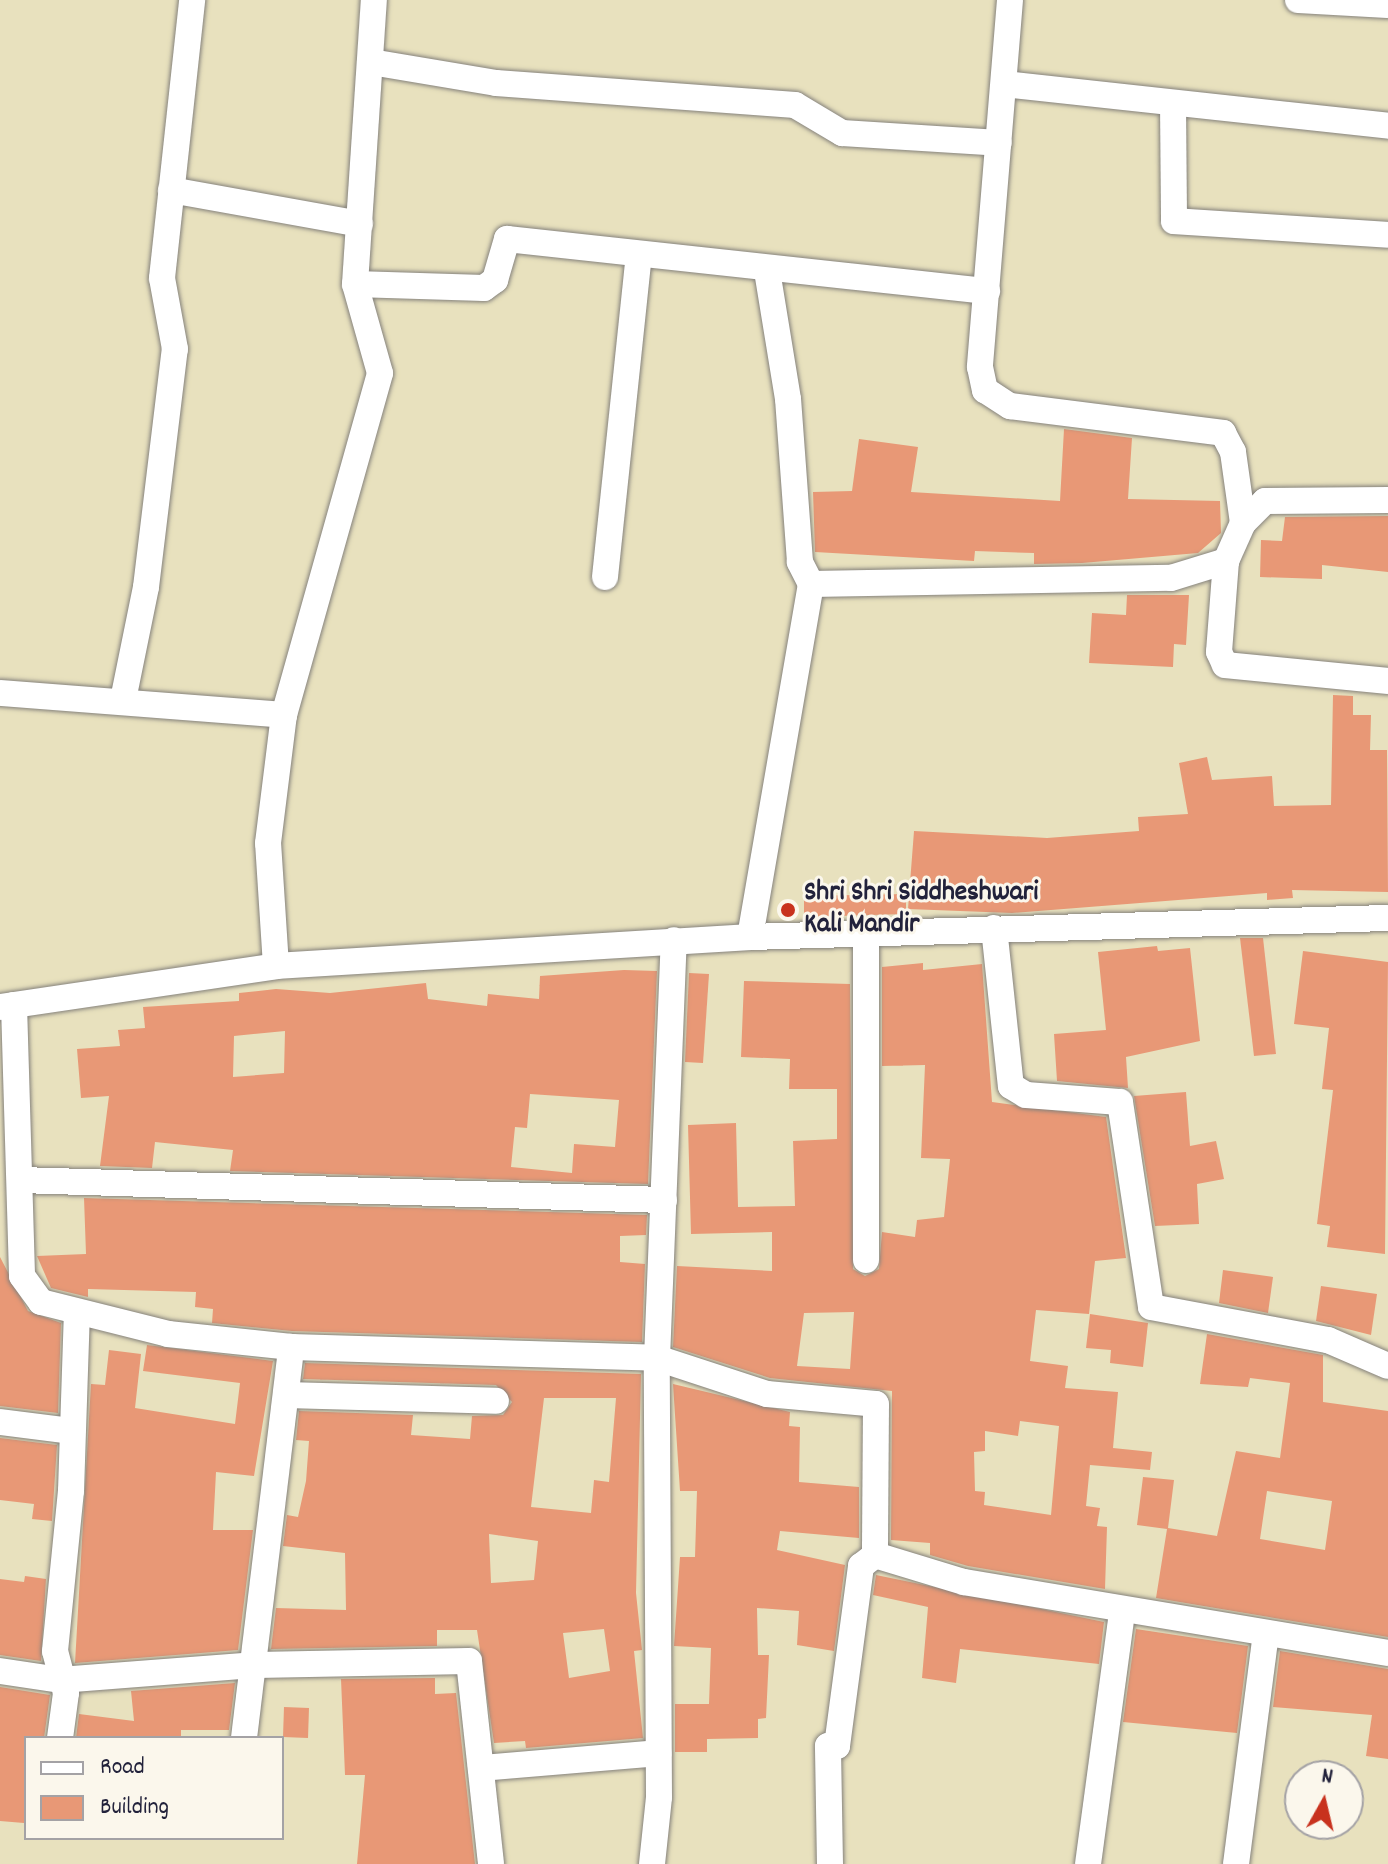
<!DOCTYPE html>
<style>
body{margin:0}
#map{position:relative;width:1388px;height:1864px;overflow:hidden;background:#e8e1be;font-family:Dekko,sans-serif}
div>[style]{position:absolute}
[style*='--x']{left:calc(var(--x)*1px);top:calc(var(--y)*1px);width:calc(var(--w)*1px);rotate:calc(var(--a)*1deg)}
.building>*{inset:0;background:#e89876}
.roads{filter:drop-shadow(0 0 2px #85827c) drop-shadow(0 0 2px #85827c)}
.minor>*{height:26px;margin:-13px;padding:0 13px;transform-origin:13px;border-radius:13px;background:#fff}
.dots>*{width:22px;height:22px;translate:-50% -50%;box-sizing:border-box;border:4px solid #fbf7ec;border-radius:50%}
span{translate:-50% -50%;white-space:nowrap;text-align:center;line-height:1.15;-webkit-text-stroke:6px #fbf7ec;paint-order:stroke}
.poi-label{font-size:28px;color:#22223b;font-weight:700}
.left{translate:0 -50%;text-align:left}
.legend{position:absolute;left:24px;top:1736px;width:260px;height:104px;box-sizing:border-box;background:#fbf7ec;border:2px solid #a4a2a5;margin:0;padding:10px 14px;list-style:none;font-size:24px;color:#22223b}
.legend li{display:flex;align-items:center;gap:16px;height:40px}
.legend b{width:40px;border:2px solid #a4a2a5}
.north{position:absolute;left:1284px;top:1760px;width:80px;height:80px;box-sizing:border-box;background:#fbf7ec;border:2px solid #a4a2a5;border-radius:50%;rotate:8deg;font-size:22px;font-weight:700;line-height:32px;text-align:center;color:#22223b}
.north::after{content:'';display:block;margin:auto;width:28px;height:36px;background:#c8321e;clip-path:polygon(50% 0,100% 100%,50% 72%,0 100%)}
</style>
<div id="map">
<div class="building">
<i style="clip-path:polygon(1064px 429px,1132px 438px,1128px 499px,1220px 501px,1221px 533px,1198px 553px,1082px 563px,1034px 564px,1034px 553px,975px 551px,974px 561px,815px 552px,813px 492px,852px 491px,859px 439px,918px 447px,911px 492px,1060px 501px)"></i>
<i style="clip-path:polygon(1388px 516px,1388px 572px,1322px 565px,1322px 579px,1260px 577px,1261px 540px,1282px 541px,1285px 517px)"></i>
<i style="clip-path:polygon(1127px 595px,1189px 595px,1186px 645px,1174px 644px,1173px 667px,1089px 663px,1092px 613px,1126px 615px)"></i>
<i style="clip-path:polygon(1333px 695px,1353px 696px,1353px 715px,1371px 715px,1370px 750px,1387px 750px,1388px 892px,1292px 890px,1293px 898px,1267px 900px,1267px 893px,1012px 913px,908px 909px,914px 831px,1047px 838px,1139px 831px,1138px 817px,1188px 814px,1179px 763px,1207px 757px,1212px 780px,1272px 776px,1274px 806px,1331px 805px)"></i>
<i style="clip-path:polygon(906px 894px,906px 914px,804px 917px,804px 896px)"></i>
<i style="clip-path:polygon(1240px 938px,1263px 938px,1276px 1054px,1254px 1056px)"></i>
<i style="clip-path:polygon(1157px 946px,1158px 951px,1190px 948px,1200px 1041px,1126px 1057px,1128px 1088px,1057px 1081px,1054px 1034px,1106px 1030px,1098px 952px)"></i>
<i style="clip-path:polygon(1303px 951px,1388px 962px,1385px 1254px,1327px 1247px,1330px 1226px,1317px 1224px,1333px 1090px,1322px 1089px,1329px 1028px,1294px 1024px)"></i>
<i style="clip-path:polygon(evenodd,923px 963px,923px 970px,982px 964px,992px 1102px,1106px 1117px,1126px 1258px,1095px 1261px,1089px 1314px,1036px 1310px,1030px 1361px,1068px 1366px,1065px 1388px,1118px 1392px,1113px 1448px,1152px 1452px,1150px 1470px,1090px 1465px,1086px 1506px,1100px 1508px,1097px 1526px,1107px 1527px,1105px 1589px,968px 1566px,930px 1555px,930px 1543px,891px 1540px,892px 1391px,770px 1378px,673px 1347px,677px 1266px,772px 1271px,772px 1232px,691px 1234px,688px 1125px,736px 1123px,738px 1207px,795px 1206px,793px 1141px,837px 1139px,837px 1089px,789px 1089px,790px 1059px,741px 1057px,744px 981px,850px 984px,853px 1269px,865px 1276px,879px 1269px,882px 1232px,915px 1237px,917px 1220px,944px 1217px,950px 1159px,921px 1158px,925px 1065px,882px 1066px,882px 967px,923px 963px,854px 1312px,850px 1369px,797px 1366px,804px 1313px,854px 1312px,923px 963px,1020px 1421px,1059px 1426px,1051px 1515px,984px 1505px,985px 1492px,975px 1491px,974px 1452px,985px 1451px,985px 1431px,1018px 1436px,1020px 1421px)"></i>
<i style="clip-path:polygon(evenodd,624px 970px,657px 971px,648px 1184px,230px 1171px,233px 1150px,155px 1142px,152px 1168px,100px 1166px,109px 1096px,81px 1098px,77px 1049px,120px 1046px,118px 1030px,145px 1028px,143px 1007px,239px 1001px,239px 993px,276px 989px,330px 993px,426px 983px,428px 999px,487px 1006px,488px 994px,539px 999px,540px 976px,624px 970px,285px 1031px,284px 1073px,233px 1077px,234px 1036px,285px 1031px,624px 970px,530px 1094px,619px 1100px,615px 1147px,574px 1144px,572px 1173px,511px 1167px,515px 1127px,527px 1128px,530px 1094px)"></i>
<i style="clip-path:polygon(689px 973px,709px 974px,703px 1063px,685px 1062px)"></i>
<i style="clip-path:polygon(1186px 1092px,1190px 1146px,1216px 1141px,1224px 1179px,1197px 1184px,1199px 1224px,1155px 1226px,1134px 1096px)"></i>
<i style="clip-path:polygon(84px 1198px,647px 1215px,646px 1235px,620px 1236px,620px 1262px,645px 1264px,642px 1342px,292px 1331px,212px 1323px,213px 1309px,195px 1307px,196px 1292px,88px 1289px,88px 1297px,51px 1288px,37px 1256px,86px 1254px)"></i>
<i style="clip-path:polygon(0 1257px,28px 1311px,61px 1323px,58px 1413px,0 1406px)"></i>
<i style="clip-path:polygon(1223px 1270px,1273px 1277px,1268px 1313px,1219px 1303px)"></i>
<i style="clip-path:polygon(1321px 1286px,1377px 1294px,1371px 1335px,1316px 1321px)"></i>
<i style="clip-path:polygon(1090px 1314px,1148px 1323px,1143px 1367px,1110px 1363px,1111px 1350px,1086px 1348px)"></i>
<i style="clip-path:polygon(evenodd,1207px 1334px,1323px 1355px,1323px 1402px,1388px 1411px,1388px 1637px,1156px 1598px,1167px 1529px,1137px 1525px,1143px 1477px,1174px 1480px,1168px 1528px,1217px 1536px,1236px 1451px,1280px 1458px,1290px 1383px,1250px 1378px,1248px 1387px,1200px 1384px,1207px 1334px,1267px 1491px,1332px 1501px,1325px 1550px,1260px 1539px,1267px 1491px)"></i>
<i style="clip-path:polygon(147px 1345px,273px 1361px,254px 1476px,216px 1472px,213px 1530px,253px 1530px,238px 1650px,75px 1663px,91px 1384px,105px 1385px,109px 1350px,141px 1354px,135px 1408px,235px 1424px,240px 1383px,143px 1371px)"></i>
<i style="clip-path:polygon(evenodd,305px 1363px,641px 1374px,636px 1593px,642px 1650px,634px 1651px,643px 1738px,526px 1748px,525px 1741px,494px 1743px,477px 1630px,437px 1630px,437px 1646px,271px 1649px,276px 1608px,346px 1610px,345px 1553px,283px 1546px,287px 1515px,298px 1517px,306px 1481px,309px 1441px,296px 1440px,299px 1411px,413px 1415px,411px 1435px,470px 1439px,472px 1416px,503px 1415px,512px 1402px,496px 1385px,303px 1379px,305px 1363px,544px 1398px,616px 1398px,609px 1482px,594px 1480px,591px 1513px,531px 1507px,544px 1398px,305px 1363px,489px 1534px,538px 1541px,534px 1580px,491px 1583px,489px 1534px,305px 1363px,604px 1629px,610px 1671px,569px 1678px,563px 1633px,604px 1629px)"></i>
<i style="clip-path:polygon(673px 1384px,790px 1412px,789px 1426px,800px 1427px,799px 1482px,859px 1487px,859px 1538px,780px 1531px,777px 1550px,845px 1565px,834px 1651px,797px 1645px,799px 1611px,757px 1608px,758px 1655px,769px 1655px,766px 1718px,758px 1719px,758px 1738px,707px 1739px,707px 1752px,675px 1752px,675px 1704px,709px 1704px,711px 1648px,674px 1646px,680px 1557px,695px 1557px,697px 1491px,680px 1491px)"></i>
<i style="clip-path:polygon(0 1438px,57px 1445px,52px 1521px,32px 1519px,34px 1504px,0 1500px)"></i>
<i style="clip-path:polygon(876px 1575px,1104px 1622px,1099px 1664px,960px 1649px,956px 1683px,922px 1678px,928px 1607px,873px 1595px)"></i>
<i style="clip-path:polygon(25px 1576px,46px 1579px,41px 1661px,0 1655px,0 1579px,24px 1582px)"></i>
<i style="clip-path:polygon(1136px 1629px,1248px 1646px,1237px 1733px,1123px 1722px)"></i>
<i style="clip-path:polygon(1280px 1651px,1388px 1669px,1388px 1759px,1366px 1756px,1372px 1715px,1273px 1707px)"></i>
<i style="clip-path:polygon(435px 1678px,435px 1694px,456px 1693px,475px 1864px,357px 1864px,365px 1775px,345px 1775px,341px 1679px)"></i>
<i style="clip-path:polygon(235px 1683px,229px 1730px,181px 1730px,181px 1738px,76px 1738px,79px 1714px,134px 1721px,131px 1691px)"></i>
<i style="clip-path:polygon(0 1687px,50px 1695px,44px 1738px,26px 1738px,24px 1823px,0 1821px)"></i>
<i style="clip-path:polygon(284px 1707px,309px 1708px,308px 1738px,283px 1737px)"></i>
</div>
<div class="roads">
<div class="minor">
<i style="--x:1010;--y:0;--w:368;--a:94.7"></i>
<i style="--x:980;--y:367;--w:24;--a:78"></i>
<i style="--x:985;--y:390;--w:30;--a:33"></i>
<i style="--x:1010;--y:406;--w:215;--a:7.2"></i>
<i style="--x:1223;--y:433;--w:21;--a:62"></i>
<i style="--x:1233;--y:452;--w:72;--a:82"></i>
<i style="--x:1298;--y:0;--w:90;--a:3.2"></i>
<i style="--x:371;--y:62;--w:127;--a:9.5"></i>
<i style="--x:496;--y:83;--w:300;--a:4.2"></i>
<i style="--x:795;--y:105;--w:55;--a:30.8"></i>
<i style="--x:842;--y:133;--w:157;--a:3.6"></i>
<i style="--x:1004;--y:84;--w:386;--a:6.2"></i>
<i style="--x:1173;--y:103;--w:118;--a:89.5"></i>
<i style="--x:1174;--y:221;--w:214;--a:3.7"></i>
<i style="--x:171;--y:190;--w:192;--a:10.2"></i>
<i style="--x:355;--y:284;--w:129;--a:1.8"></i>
<i style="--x:484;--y:288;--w:14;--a:-36"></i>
<i style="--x:495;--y:280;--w:43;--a:-73.7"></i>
<i style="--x:507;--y:239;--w:483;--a:6.2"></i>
<i style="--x:1226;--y:561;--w:91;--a:94.4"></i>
<i style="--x:1219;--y:652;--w:14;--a:65"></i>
<i style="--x:1225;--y:665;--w:164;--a:5.6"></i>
<i style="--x:605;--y:577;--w:324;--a:-84"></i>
<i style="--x:811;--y:584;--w:360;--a:-1"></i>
<i style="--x:1171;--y:578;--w:58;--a:-17.2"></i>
<i style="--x:1226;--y:561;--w:42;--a:-65.9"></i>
<i style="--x:1243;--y:523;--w:31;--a:-45"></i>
<i style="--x:1265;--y:501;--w:123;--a:-0.5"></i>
<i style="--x:0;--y:693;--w:285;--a:4.4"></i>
<i style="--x:123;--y:700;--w:115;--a:-78.5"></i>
<i style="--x:146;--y:587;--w:240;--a:-83.1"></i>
<i style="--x:175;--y:349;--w:72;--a:-100.4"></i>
<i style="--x:162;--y:278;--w:280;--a:-83.8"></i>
<i style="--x:994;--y:928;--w:159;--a:83.9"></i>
<i style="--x:1011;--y:1086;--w:17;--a:31"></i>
<i style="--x:1026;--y:1095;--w:94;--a:4.3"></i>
<i style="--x:1120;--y:1102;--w:207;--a:81.4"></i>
<i style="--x:1151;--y:1307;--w:180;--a:10.6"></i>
<i style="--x:1328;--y:1340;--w:65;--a:23.4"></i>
<i style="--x:866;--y:932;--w:328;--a:90"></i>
<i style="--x:750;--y:937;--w:358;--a:-80.2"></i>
<i style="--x:811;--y:584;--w:25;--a:-117"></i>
<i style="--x:800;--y:562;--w:163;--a:-94.2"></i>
<i style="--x:788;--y:399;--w:130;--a:-99.3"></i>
<i style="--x:276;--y:966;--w:123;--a:-93.7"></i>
<i style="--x:268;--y:843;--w:129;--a:-82.9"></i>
<i style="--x:284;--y:715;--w:355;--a:-74.3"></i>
<i style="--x:380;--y:373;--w:92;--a:-105.7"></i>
<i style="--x:355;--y:284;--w:285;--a:-86.2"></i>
<i style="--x:14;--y:1005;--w:271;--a:88.3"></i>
<i style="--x:22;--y:1276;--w:32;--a:54"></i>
<i style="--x:41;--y:1302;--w:131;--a:14.1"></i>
<i style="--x:168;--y:1334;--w:124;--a:6"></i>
<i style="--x:291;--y:1347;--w:366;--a:1.7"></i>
<i style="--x:657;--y:1358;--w:116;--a:18.1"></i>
<i style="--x:767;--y:1394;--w:109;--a:5.2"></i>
<i style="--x:876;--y:1404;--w:151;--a:90.4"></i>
<i style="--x:875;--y:1555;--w:93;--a:16.9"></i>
<i style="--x:964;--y:1582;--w:430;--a:9.5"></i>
<i style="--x:0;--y:1007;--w:279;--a:-8.4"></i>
<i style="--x:276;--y:966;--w:475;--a:-3.5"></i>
<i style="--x:750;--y:937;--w:638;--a:-1.71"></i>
<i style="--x:20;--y:1180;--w:644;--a:1.78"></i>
<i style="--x:286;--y:1395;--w:210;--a:1.6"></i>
<i style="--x:0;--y:1422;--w:72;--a:7.2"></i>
<i style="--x:0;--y:1671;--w:61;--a:8.5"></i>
<i style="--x:60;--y:1680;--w:197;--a:-4.4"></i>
<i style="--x:256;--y:1665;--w:213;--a:-1.1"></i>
<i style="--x:469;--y:1661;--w:204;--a:83.8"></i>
<i style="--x:60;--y:1738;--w:45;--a:-82.4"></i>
<i style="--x:66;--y:1693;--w:43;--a:-104.7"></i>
<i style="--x:55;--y:1651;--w:161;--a:-84.3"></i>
<i style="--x:71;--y:1491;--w:178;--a:-88.1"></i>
<i style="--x:244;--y:1738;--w:394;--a:-83.1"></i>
<i style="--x:481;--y:1768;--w:178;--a:-4.8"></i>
<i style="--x:652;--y:1864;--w:67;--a:-84"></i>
<i style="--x:659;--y:1797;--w:439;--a:-90.3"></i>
<i style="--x:657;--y:1358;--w:418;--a:-87.7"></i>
<i style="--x:830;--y:1864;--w:118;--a:-91"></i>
<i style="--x:828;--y:1746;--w:9;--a:0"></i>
<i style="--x:837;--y:1746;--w:182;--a:-82.4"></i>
<i style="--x:861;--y:1566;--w:18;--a:-38"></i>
<i style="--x:1088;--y:1864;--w:255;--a:-82.3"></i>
<i style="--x:1236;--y:1864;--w:232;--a:-82.6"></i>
</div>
</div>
<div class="dots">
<i style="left:788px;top:910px;background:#c8321e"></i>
</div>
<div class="poi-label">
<span class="left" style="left:804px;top:910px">Shri Shri Siddheshwari<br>Kali Mandir</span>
</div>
<ul class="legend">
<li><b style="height:10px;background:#fff"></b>Road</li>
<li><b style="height:22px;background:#e89876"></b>Building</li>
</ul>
<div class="north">N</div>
</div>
